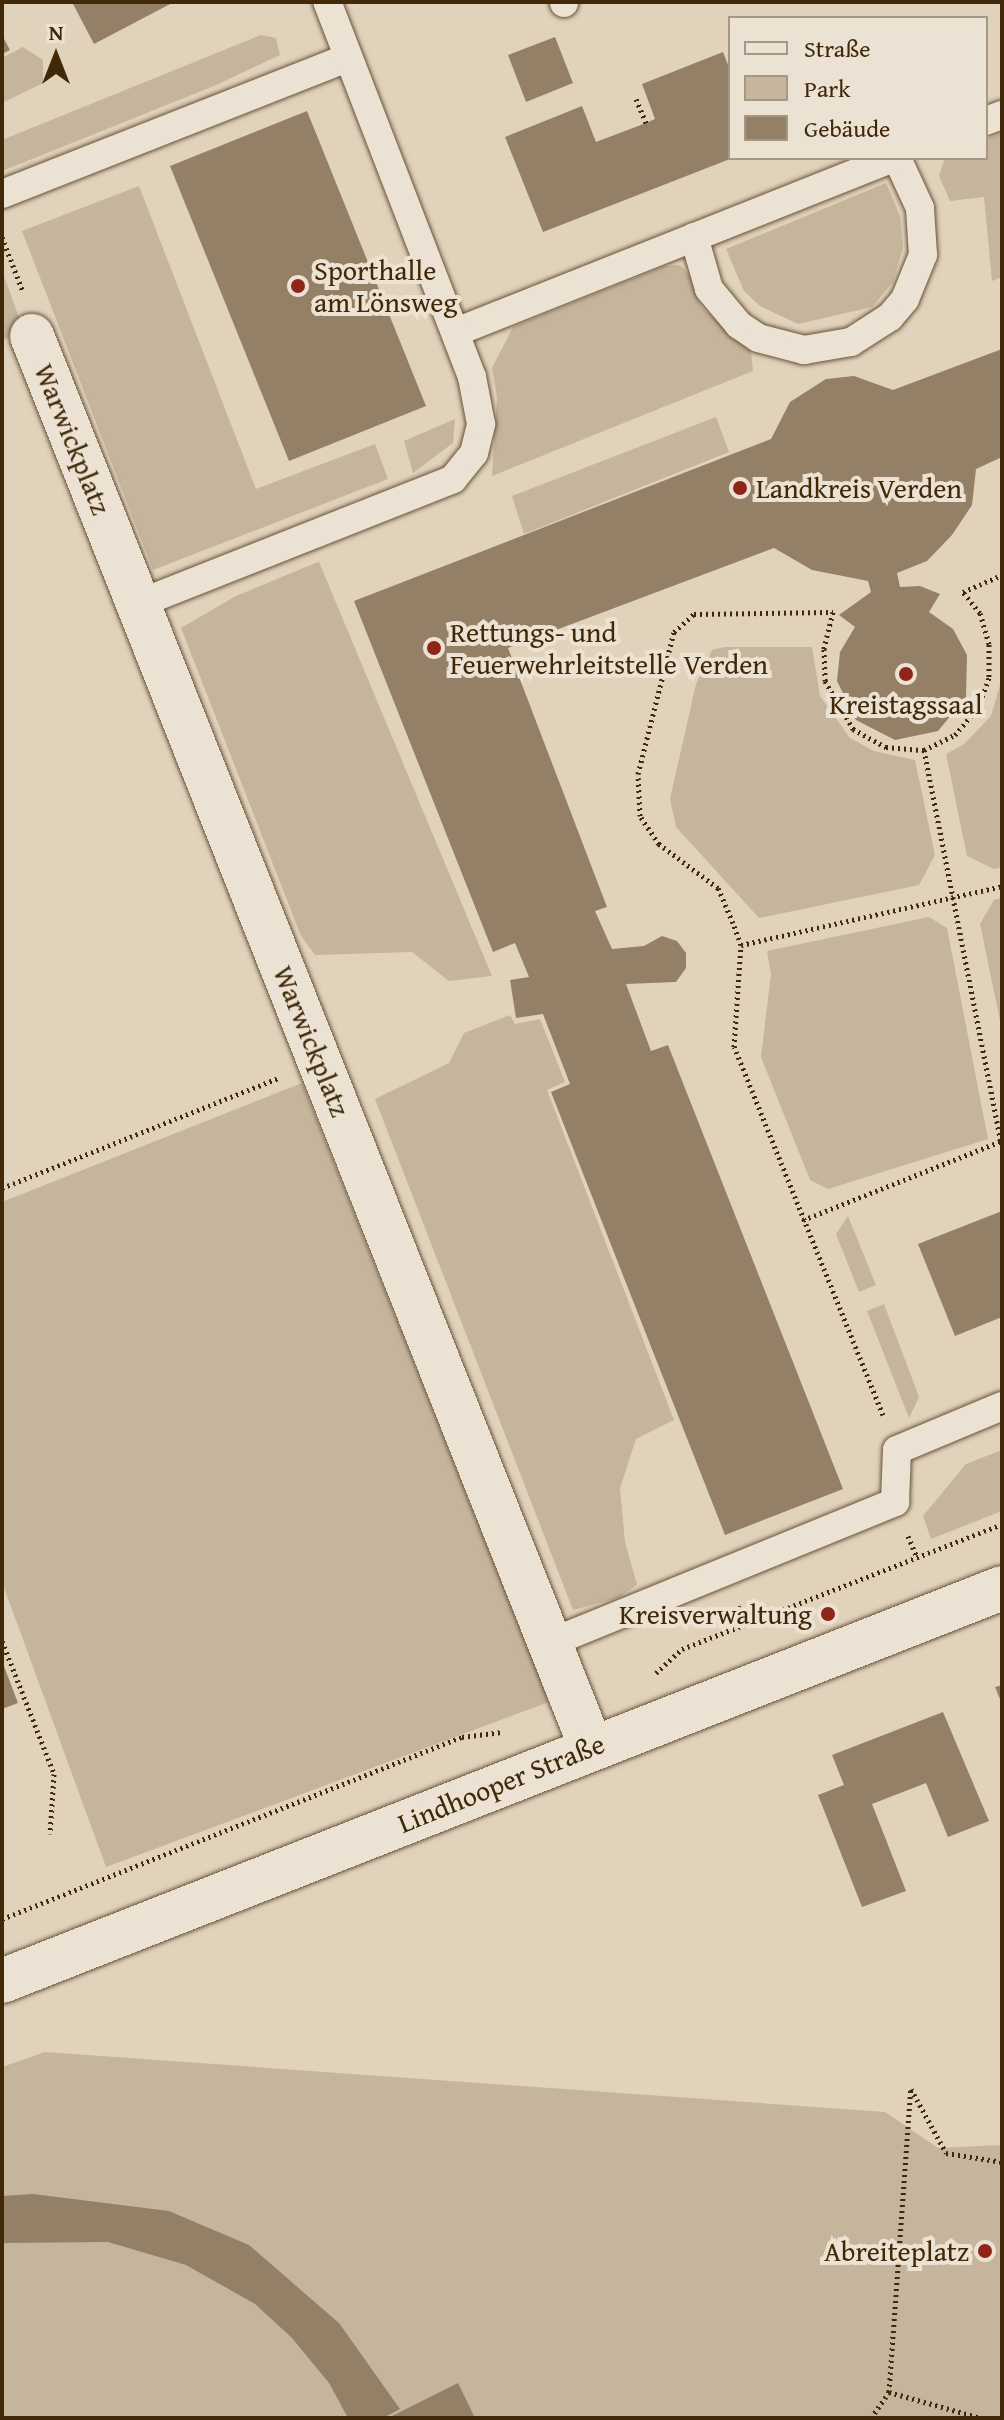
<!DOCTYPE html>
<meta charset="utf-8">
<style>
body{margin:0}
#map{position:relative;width:1004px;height:2420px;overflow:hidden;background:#e1d2bb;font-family:"Gentium Book Plus",serif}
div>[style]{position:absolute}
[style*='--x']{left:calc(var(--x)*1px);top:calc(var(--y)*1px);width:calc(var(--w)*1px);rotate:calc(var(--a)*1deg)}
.green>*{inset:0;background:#c6b59d}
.building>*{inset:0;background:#948066}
.path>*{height:5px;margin-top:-2.5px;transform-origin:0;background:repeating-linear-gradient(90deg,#402809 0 2px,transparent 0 6px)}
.roads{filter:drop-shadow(0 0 2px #685236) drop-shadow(0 0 2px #685236)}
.service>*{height:28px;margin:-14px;padding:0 14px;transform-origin:14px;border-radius:14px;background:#ece2d3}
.minor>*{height:44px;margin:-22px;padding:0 22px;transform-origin:22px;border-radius:22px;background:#ece2d3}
.secondary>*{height:44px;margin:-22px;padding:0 22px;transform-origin:22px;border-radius:22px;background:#ece2d3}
.dots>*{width:22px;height:22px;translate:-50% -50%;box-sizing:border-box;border:4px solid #ece2d3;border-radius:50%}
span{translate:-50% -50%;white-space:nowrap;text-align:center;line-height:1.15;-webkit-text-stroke:8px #ece2d3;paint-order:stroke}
.poi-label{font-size:28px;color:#402809}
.left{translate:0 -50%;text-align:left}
.right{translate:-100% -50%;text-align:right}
.street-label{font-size:28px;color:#402809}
.frame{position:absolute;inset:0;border:4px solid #402809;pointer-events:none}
.legend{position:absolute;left:728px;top:16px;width:260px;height:144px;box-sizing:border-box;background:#ece2d3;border:2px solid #a79882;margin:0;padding:10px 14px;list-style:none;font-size:24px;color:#402809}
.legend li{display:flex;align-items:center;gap:16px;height:40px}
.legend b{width:40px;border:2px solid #a79882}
.north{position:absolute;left:16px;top:16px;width:80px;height:80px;-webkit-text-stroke:6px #ece2d3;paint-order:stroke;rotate:0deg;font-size:22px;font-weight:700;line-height:32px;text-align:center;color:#402809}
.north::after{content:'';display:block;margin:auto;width:28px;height:36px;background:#402809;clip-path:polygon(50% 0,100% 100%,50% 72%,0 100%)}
</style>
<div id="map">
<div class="green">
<i style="clip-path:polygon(261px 35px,276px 38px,280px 55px,214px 86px,2px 171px,2px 140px)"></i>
<i style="clip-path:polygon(23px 47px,43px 60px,43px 83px,2px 103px,2px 58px)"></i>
<i style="clip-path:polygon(1002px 133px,1002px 277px,992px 281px,984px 197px,950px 201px,939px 176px,945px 158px,986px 158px,986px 139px)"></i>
<i style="clip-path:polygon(886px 183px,900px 216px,903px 248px,893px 282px,872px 307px,798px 324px,760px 306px,744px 291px,726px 249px)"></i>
<i style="clip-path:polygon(139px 186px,256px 489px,375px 444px,388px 479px,153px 570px,22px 231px)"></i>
<i style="clip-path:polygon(680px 265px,690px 276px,701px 307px,751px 350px,753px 371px,492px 476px,497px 397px,492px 368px,513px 327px,665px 266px)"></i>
<i style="clip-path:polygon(2px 271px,24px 331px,2px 340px)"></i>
<i style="clip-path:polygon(716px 417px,729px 452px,524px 534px,512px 496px)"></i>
<i style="clip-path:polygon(455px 419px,453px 443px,413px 473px,404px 441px)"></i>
<i style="clip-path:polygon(318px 562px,319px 562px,492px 976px,449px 981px,412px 952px,315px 955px,301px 936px,181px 628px,236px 596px)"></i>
<i style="clip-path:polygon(725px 647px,812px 647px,820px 696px,850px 738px,874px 751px,915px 760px,935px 855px,919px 885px,759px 918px,676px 827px,670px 799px,696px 684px,712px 650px)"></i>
<i style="clip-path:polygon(1002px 678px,1002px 867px,994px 869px,967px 856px,946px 754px,964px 744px,991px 716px)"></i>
<i style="clip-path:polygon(1002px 898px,1002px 1030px,980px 924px,994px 900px)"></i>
<i style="clip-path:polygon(929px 917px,947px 928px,988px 1139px,828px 1189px,810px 1180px,761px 1057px,771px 974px,767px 951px)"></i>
<i style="clip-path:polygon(510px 1015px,515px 1024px,540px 1019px,565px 1082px,547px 1090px,674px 1420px,636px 1439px,620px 1488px,625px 1542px,637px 1585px,618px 1598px,573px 1610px,375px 1099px,449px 1063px,464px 1033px)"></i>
<i style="clip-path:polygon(302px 1083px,549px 1702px,106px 1867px,2px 1582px,2px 1202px)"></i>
<i style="clip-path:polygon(848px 1216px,876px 1285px,859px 1292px,836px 1234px)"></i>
<i style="clip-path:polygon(884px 1304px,919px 1397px,909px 1418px,867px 1311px)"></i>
<i style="clip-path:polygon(1002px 1450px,1002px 1511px,931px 1539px,923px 1516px,966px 1464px)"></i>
<i style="clip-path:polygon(45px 2052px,885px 2112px,938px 2148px,1002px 2145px,1002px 2418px,2px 2418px,2px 2067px)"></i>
</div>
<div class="building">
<i style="clip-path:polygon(72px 2px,174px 2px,94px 44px)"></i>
<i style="clip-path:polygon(2px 35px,10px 50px,2px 54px)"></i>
<i style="clip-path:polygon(555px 37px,573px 83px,526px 102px,508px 55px)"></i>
<i style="clip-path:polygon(723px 52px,730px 70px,730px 159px,543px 232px,505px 137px,582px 106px,596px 142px,646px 123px,655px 119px,642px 84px)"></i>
<i style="clip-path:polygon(307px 111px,426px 406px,289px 461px,170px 166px)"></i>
<i style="clip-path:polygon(1002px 349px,1002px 457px,976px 469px,972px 505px,952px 535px,927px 561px,897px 573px,900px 587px,920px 586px,940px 594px,929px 612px,953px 629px,967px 655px,966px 697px,938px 731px,895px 740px,856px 720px,837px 681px,840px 652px,855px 627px,839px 615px,871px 592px,868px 581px,812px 570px,774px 548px,508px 648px,607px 907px,595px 911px,612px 949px,644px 946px,662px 936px,677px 941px,686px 953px,686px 968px,676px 982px,626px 984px,651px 1051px,668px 1045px,843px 1489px,725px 1535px,551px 1092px,570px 1084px,543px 1014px,516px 1018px,510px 980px,529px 977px,515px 943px,493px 952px,354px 601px,771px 439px,790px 402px,826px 379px,854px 376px,893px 390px)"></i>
<i style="clip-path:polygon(1002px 1211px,1002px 1317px,955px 1336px,918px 1244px)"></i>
<i style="clip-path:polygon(2px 1661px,18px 1703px,2px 1709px)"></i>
<i style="clip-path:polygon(1002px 1685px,1002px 1704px,995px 1687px)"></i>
<i style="clip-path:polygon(943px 1712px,989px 1821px,948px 1837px,926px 1783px,872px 1804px,906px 1891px,862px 1907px,818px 1795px,844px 1785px,832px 1755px)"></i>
<i style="clip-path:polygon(33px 2194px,169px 2211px,249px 2245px,339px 2323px,400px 2409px,383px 2418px,348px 2418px,329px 2383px,292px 2338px,255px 2304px,186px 2265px,108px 2242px,2px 2243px,2px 2196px)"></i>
<i style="clip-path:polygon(458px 2383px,475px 2418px,388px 2418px)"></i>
</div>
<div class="path">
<i style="--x:636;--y:99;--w:26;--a:67"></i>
<i style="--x:2;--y:237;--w:59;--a:69.1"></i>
<i style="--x:924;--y:750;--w:399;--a:78.9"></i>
<i style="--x:741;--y:945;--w:268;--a:-12.7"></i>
<i style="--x:2;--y:1188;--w:298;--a:-21.7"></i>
<i style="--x:803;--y:1220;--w:214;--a:-21.7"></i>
<i style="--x:883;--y:1415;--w:397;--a:-112"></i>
<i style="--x:734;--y:1047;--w:102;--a:-86.1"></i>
<i style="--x:741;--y:945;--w:23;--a:-110"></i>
<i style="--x:733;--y:923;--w:38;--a:-113"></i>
<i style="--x:718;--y:888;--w:74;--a:-143.3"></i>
<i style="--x:659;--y:844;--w:34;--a:-124"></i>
<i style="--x:640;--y:816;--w:42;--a:-92.7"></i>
<i style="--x:638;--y:774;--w:146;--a:-75.8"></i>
<i style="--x:674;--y:632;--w:27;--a:-42"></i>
<i style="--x:694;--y:614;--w:139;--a:-0.8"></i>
<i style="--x:833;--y:612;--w:38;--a:104"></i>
<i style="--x:824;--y:649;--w:32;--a:88"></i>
<i style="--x:825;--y:681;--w:56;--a:59.7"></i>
<i style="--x:853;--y:729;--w:38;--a:29"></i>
<i style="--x:886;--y:747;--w:38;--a:5"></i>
<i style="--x:924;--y:750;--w:34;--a:-26"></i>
<i style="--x:955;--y:735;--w:35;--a:-50"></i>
<i style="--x:978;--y:708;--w:33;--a:-70"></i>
<i style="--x:989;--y:677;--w:33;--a:-90"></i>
<i style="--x:989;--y:644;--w:32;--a:-106"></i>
<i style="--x:980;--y:613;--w:27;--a:-129"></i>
<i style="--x:963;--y:592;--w:43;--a:-23.6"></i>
<i style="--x:908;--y:1536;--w:23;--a:67"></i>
<i style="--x:738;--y:1606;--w:20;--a:66"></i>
<i style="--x:2;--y:1641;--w:143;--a:68.6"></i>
<i style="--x:54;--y:1774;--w:60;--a:93.8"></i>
<i style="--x:656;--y:1673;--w:35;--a:-43"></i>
<i style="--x:682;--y:1649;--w:344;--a:-21.3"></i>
<i style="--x:2;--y:1919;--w:495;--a:-21.6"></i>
<i style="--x:462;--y:1737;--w:40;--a:-7.1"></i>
<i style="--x:911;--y:2089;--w:73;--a:61.3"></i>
<i style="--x:946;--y:2153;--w:57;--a:9.1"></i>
<i style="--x:889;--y:2392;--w:96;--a:15.8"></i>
<i style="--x:871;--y:2418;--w:32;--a:-55"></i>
<i style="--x:889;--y:2392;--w:305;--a:-85.9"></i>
</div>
<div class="roads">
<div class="service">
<i style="--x:564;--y:2;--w:1;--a:90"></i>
<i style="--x:986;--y:121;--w:17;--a:-21"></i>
<i style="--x:2;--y:194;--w:372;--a:-21.5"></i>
<i style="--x:694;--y:237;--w:54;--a:73.9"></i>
<i style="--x:709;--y:289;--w:47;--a:50.2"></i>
<i style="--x:739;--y:325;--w:23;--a:34"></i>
<i style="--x:758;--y:338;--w:48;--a:14.6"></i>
<i style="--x:804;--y:350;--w:48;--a:-9.7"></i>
<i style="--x:851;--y:342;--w:46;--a:-32.7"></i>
<i style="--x:890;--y:317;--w:23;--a:-50"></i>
<i style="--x:905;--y:299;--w:48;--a:-67.8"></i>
<i style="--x:923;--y:255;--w:47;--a:-93.7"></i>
<i style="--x:920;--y:208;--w:55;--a:-114.7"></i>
<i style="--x:456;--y:332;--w:470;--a:-21.7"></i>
<i style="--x:138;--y:604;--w:339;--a:-21.6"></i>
<i style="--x:453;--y:479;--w:33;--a:-51"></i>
<i style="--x:474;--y:453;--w:30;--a:-76"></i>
<i style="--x:481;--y:424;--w:48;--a:-100.8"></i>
<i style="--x:472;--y:377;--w:402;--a:-111.1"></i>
<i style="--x:550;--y:1643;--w:373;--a:-22.2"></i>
<i style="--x:895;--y:1502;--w:52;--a:-87.8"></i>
<i style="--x:897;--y:1450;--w:114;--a:-22.7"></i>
</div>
<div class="minor">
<i style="--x:32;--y:336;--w:1518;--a:68.39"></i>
</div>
<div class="secondary">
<i style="--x:2;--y:1981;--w:1074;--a:-21.45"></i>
</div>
</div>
<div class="dots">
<i style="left:298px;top:286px;background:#8f2418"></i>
<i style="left:740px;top:488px;background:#8f2418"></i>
<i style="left:434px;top:648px;background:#8f2418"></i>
<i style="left:906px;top:674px;background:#8f2418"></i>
<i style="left:828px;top:1614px;background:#8f2418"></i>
<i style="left:985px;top:2251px;background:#8f2418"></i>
</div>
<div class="poi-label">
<span class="left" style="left:314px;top:286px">Sporthalle<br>am Lönsweg</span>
<span class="left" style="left:756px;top:488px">Landkreis Verden</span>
<span class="left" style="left:450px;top:648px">Rettungs- und<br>Feuerwehrleitstelle Verden</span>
<span style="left:906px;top:704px">Kreistagssaal</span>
<span class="right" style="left:812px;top:1614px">Kreisverwaltung</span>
<span class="right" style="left:969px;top:2251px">Abreiteplatz</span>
</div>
<div class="street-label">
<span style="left:73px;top:439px;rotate:68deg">Warwickplatz</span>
<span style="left:312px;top:1041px;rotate:68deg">Warwickplatz</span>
<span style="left:501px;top:1783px;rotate:-22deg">Lindhooper Straße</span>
</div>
<div class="frame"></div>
<ul class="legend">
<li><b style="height:10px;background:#ece2d3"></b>Straße</li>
<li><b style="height:22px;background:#c6b59d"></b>Park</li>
<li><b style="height:22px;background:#948066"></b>Gebäude</li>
</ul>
<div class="north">N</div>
</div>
